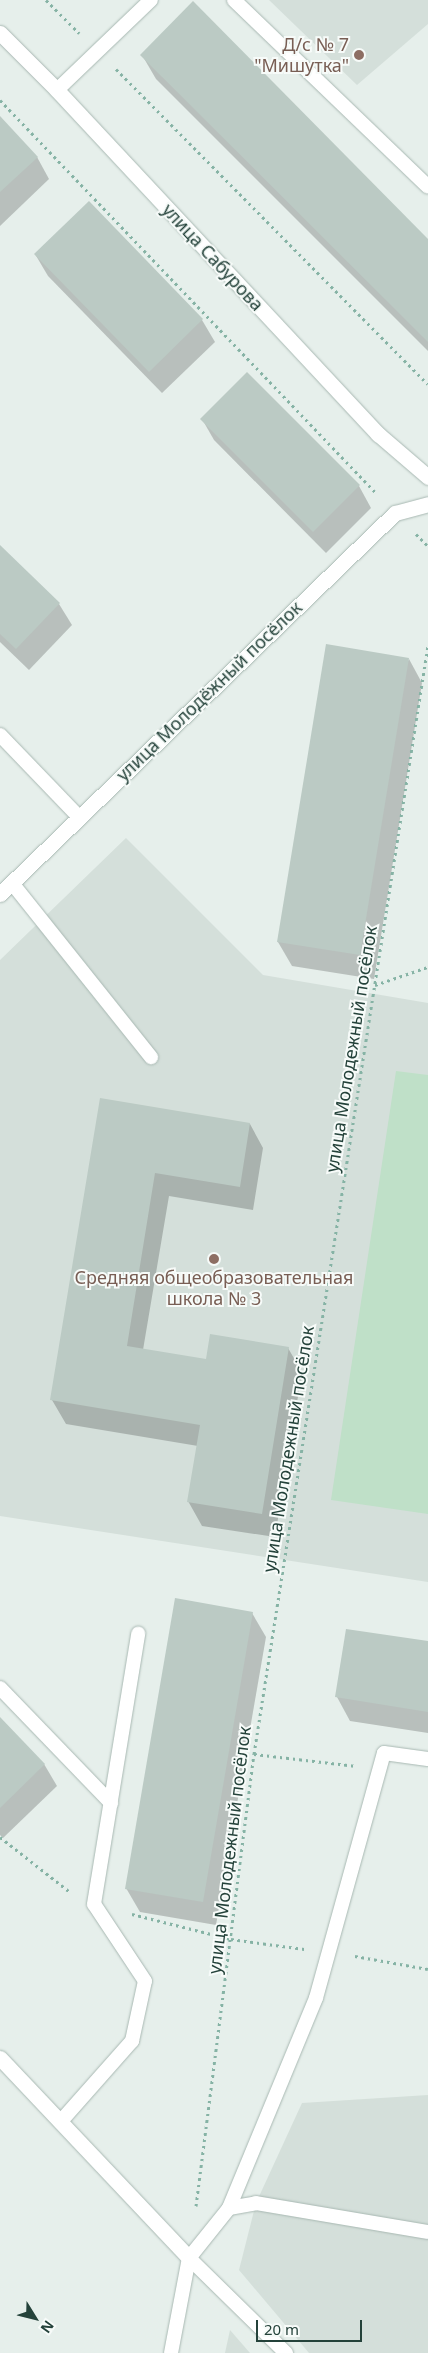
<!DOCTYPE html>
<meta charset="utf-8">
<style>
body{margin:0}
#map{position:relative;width:428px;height:2353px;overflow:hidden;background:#e6efeb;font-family:"Noto Sans",sans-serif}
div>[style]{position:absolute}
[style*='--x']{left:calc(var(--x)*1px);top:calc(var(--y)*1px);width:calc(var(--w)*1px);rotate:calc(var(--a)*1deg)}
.built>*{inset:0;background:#d4dfda}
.green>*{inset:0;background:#bfe0c8}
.shadow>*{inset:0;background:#0003}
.building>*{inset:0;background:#bbcac4}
.path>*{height:3px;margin-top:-1.5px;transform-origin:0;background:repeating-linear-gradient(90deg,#86b3a5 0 2.5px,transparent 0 6.5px)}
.roads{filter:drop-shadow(0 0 1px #a8b8b2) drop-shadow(0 0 1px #a8b8b2)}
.lane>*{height:14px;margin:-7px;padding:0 7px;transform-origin:7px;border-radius:7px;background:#fff}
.street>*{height:15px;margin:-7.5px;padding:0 7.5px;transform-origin:7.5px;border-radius:7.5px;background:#fff}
.dots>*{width:14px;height:14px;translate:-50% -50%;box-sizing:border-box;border:2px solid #f7fbf9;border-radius:50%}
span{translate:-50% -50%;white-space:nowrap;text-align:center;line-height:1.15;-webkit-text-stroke:4px #f7fbf9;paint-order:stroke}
.education-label{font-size:18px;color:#785e54}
.right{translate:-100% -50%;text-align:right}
.street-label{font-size:18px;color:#24423a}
.north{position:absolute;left:10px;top:2293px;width:50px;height:50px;-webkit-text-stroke:4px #f7fbf9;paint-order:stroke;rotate:126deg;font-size:14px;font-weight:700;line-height:20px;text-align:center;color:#24423a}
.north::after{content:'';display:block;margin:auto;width:18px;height:22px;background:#24423a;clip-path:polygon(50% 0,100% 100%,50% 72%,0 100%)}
.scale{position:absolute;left:256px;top:2320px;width:106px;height:22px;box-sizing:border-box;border:2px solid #24423a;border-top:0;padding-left:6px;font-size:15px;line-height:18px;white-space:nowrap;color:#24423a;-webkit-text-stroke:4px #f7fbf9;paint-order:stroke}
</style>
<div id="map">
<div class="built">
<i style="clip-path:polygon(269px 0,428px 0,428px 24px,357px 85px)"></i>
<i style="clip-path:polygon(126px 838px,263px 975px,428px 1003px,428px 1582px,0 1516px,0 960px)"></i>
<i style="clip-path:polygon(428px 2095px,428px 2353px,309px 2353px,239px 2270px,256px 2203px,302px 2103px)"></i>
<i style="clip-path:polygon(230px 2330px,250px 2353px,225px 2353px)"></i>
</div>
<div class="green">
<i style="clip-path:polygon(396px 1071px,428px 1075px,428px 1514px,331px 1500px)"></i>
</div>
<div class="shadow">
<i style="clip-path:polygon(142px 55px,428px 241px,428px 351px,156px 79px)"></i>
<i style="clip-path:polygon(0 118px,37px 157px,49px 179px,0 226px)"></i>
<i style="clip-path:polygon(89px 203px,202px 320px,215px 342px,162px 393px,48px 276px,35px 254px)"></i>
<i style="clip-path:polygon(202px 419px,359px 486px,371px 508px,326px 553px,214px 440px)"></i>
<i style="clip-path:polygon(0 547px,59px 604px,72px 625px,29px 670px,0 642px)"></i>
<i style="clip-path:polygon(409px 659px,422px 683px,374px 979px,292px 966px,278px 942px)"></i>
<i style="clip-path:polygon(101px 1100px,250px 1124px,263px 1148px,253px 1210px,169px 1196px,143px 1350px,207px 1360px,288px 1348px,302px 1372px,275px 1537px,202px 1526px,188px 1501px,198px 1446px,66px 1424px,52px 1400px)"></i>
<i style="clip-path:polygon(252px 1613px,266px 1637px,216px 1925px,140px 1912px,126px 1888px)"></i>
<i style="clip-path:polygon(428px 1643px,428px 1733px,350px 1721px,337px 1697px)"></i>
<i style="clip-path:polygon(0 1719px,44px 1764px,57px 1786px,3px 1838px,0 1835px)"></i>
</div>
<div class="building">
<i style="clip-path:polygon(193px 1px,428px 239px,428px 342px,140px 55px)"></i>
<i style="clip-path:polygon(0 116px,38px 157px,0 192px)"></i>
<i style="clip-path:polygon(89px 201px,203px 319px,149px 372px,34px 254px)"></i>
<i style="clip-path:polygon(247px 372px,360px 485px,313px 532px,200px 419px)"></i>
<i style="clip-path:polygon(0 545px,60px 603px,16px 649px,0 634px)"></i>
<i style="clip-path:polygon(326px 644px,409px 658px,360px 955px,277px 942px)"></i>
<i style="clip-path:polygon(100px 1098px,250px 1123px,240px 1187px,155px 1173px,127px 1346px,206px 1359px,210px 1334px,289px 1347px,262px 1514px,187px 1502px,200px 1425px,50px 1400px)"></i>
<i style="clip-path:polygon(175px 1598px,253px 1612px,203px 1902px,125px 1889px)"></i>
<i style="clip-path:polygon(346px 1629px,428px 1641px,428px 1712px,335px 1697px)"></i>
<i style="clip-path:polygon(0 1717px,45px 1764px,0 1808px)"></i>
</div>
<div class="path">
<i style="--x:46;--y:0;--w:47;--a:45"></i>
<i style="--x:116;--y:69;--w:443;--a:45.3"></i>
<i style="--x:0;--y:100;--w:545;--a:46.26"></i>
<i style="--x:416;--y:534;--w:17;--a:45"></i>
<i style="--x:375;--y:985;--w:56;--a:-18.8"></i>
<i style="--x:254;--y:1754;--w:103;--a:6.7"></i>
<i style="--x:0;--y:1837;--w:89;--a:38.2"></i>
<i style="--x:132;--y:1914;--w:102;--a:14.2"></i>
<i style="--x:231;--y:1939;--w:74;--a:7.8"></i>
<i style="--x:355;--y:1956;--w:74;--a:10.1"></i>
<i style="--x:196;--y:2206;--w:456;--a:-82.7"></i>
<i style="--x:254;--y:1754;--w:1122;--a:-81.08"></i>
</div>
<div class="roads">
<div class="lane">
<i style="--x:234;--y:0;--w:269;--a:43.9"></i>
<i style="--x:57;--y:90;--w:130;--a:-43.8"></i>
<i style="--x:0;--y:735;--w:114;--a:46.1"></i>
<i style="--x:12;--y:883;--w:223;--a:51.4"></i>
<i style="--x:0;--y:1688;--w:160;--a:46"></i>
<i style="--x:62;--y:2120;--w:106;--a:-48.5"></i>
<i style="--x:132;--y:2041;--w:61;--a:-77.8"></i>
<i style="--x:145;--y:1981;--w:92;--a:-123.5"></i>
<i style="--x:94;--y:1904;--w:274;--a:-80.7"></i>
<i style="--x:229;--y:2208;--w:227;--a:-67.5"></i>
<i style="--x:316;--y:1998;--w:254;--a:-74.5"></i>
<i style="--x:384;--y:1753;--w:44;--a:7.8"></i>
<i style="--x:189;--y:2258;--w:136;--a:44.4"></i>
<i style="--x:171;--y:2353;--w:97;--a:-79.3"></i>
<i style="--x:189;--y:2258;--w:64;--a:-51.3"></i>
<i style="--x:229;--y:2208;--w:27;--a:-10"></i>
<i style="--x:256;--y:2203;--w:174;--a:9.6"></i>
</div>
<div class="street">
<i style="--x:0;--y:33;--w:81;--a:45"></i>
<i style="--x:57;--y:90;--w:471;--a:47"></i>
<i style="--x:378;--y:434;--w:66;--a:40.7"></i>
<i style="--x:0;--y:894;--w:549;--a:-43.97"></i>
<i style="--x:395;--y:513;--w:34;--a:-15"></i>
<i style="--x:0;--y:2058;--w:275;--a:46.6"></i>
</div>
</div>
<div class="dots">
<i style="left:359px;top:55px;background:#8d6e63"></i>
<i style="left:214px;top:1259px;background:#8d6e63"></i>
</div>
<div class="education-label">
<span class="right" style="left:349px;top:55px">Д/с № 7<br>"Мишутка"</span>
<span style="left:214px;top:1288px">Средняя общеобразовательная<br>школа № 3</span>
</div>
<div class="street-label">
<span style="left:213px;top:257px;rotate:47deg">улица Сабурова</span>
<span style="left:209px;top:691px;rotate:-44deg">улица Молодёжный посёлок</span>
<span style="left:351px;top:1049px;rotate:-81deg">улица Молодежный посёлок</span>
<span style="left:288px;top:1449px;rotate:-81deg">улица Молодежный посёлок</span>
<span style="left:229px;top:1850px;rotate:-83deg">улица Молодежный посёлок</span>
</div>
<div class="north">N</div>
<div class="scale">20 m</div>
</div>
